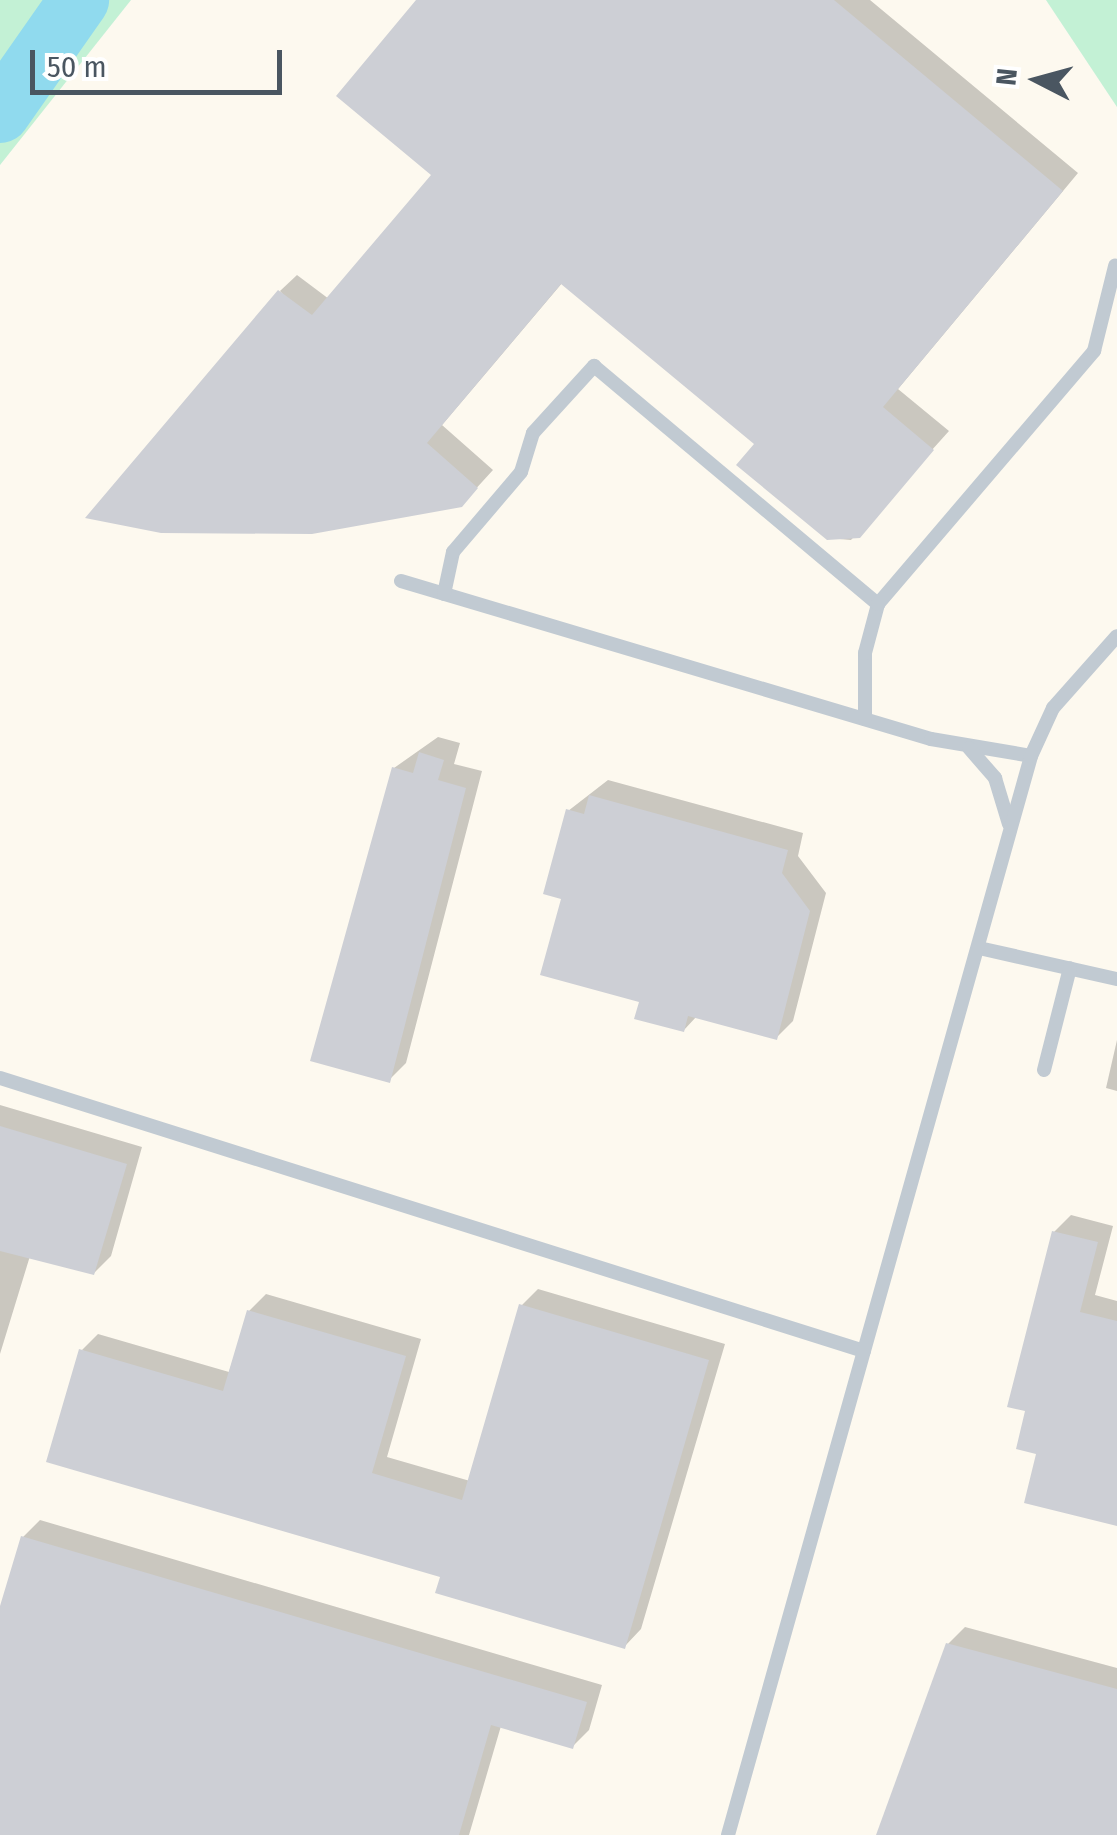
<!DOCTYPE html>
<style>
body{margin:0}
#map{position:relative;width:1117px;height:1835px;overflow:hidden;background:#f5f3f3;font-family:"Fira Sans Condensed",sans-serif}
div>[style]{position:absolute}
[style*='--x']{left:calc(var(--x)*1px);top:calc(var(--y)*1px);width:calc(var(--w)*1px);rotate:calc(var(--a)*1deg)}
.commercial>*{inset:0;background:#fdf9ef}
.green>*{inset:0;background:#c3f1d5}
.shadow>*{inset:0;background:#0003}
.river>*{height:60px;margin:-30px;padding:0 30px;transform-origin:30px;border-radius:30px;background:#90daee}
.building>*{inset:0;background:#cdcfd5}
.service>*{height:14px;margin:-7px;padding:0 7px;transform-origin:7px;border-radius:7px;background:#c1cad2}
span{translate:-50% -50%;white-space:nowrap;text-align:center;line-height:1.15;-webkit-text-stroke:8px #fff;paint-order:stroke}
.north{position:absolute;left:987px;top:30px;width:100px;height:100px;-webkit-text-stroke:8px #fff;paint-order:stroke;rotate:276deg;font-size:28px;font-weight:700;line-height:40px;text-align:center;color:#4a5661}
.north::after{content:'';display:block;margin:auto;width:35px;height:45px;background:#4a5661;clip-path:polygon(50% 0,100% 100%,50% 72%,0 100%)}
.scale{position:absolute;left:30px;top:50px;width:252px;height:45px;box-sizing:border-box;border:5px solid #4a5661;border-top:0;padding-left:12px;font-size:30px;line-height:35px;white-space:nowrap;color:#4a5661;-webkit-text-stroke:8px #fff;paint-order:stroke}
</style>
<div id="map">
<div class="commercial">
<i style="clip-path:polygon(131px 0,1046px 0,1117px 107px,1117px 1835px,0 1835px,0 165px)"></i>
</div>
<div class="green">
<i style="clip-path:polygon(0 0,131px 0,0 165px)"></i>
<i style="clip-path:polygon(1046px 0,1117px 0,1117px 107px)"></i>
</div>
<div class="shadow">
<i style="clip-path:polygon(419px 0,870px 0,1078px 173px,898px 389px,949px 431px,851px 540px,828px 538px,757px 444px,563px 282px,442px 425px,493px 470px,461px 505px,280px 291px,297px 275px,329px 299px,435px 175px)"></i>
<i style="clip-path:polygon(438px 737px,460px 743px,454px 764px,482px 771px,406px 1063px,389px 1080px,394px 768px)"></i>
<i style="clip-path:polygon(608px 780px,803px 833px,798px 856px,826px 893px,793px 1021px,776px 1038px,697px 1016px,684px 1030px,642px 1001px,564px 897px,568px 811px)"></i>
<i style="clip-path:polygon(1117px 1040px,1117px 1091px,1106px 1088px)"></i>
<i style="clip-path:polygon(0 1105px,142px 1147px,111px 1256px,94px 1273px,30px 1256px,0 1354px)"></i>
<i style="clip-path:polygon(1071px 1215px,1113px 1226px,1095px 1295px,1117px 1301px,1117px 1524px,1039px 1453px,1028px 1410px,1054px 1232px)"></i>
<i style="clip-path:polygon(538px 1289px,725px 1344px,641px 1629px,625px 1646px,443px 1575px,82px 1350px,98px 1334px,229px 1372px,249px 1311px,266px 1294px,421px 1339px,387px 1457px,470px 1481px,521px 1306px)"></i>
<i style="clip-path:polygon(40px 1520px,602px 1685px,589px 1730px,572px 1747px,501px 1726px,469px 1835px,0 1835px,0 1615px,23px 1537px)"></i>
<i style="clip-path:polygon(965px 1627px,1117px 1668px,1117px 1835px,880px 1835px,948px 1644px)"></i>
</div>
<div class="river">
<i style="--x:0;--y:113;--w:138;--a:-55"></i>
</div>
<div class="building">
<i style="clip-path:polygon(416px 0,834px 0,1063px 191px,883px 407px,934px 450px,860px 538px,827px 540px,736px 465px,754px 444px,561px 284px,427px 443px,478px 488px,462px 507px,312px 534px,161px 533px,85px 518px,278px 290px,312px 315px,431px 175px,336px 96px)"></i>
<i style="clip-path:polygon(419px 752px,444px 760px,438px 780px,466px 788px,390px 1083px,310px 1061px,392px 767px,413px 773px)"></i>
<i style="clip-path:polygon(589px 795px,788px 850px,782px 873px,810px 911px,777px 1040px,688px 1016px,684px 1032px,634px 1019px,639px 1002px,540px 975px,561px 899px,543px 894px,566px 809px,584px 814px)"></i>
<i style="clip-path:polygon(0 1126px,127px 1164px,94px 1275px,0 1251px)"></i>
<i style="clip-path:polygon(1052px 1231px,1098px 1242px,1080px 1312px,1117px 1321px,1117px 1526px,1024px 1503px,1036px 1454px,1016px 1449px,1025px 1411px,1007px 1407px)"></i>
<i style="clip-path:polygon(519px 1304px,709px 1360px,625px 1649px,435px 1593px,440px 1577px,46px 1462px,79px 1349px,223px 1391px,247px 1310px,406px 1356px,372px 1473px,462px 1500px)"></i>
<i style="clip-path:polygon(21px 1536px,587px 1702px,573px 1749px,491px 1725px,459px 1835px,0 1835px,0 1606px)"></i>
<i style="clip-path:polygon(946px 1643px,1117px 1689px,1117px 1835px,876px 1835px)"></i>
</div>
<div class="service">
<i style="--x:401;--y:581;--w:553;--a:16.6"></i>
<i style="--x:931;--y:739;--w:101;--a:9.6"></i>
<i style="--x:444;--y:594;--w:43;--a:-77.9"></i>
<i style="--x:453;--y:552;--w:105;--a:-49.6"></i>
<i style="--x:521;--y:472;--w:41;--a:-72.9"></i>
<i style="--x:533;--y:433;--w:91;--a:-47.7"></i>
<i style="--x:594;--y:366;--w:371;--a:40"></i>
<i style="--x:865;--y:719;--w:66;--a:-90"></i>
<i style="--x:865;--y:653;--w:51;--a:-75.1"></i>
<i style="--x:878;--y:604;--w:333;--a:-49.5"></i>
<i style="--x:1094;--y:351;--w:88;--a:-76.1"></i>
<i style="--x:969;--y:748;--w:40;--a:49"></i>
<i style="--x:995;--y:778;--w:48;--a:73.1"></i>
<i style="--x:979;--y:948;--w:141;--a:12.7"></i>
<i style="--x:1044;--y:1070;--w:105;--a:-75.7"></i>
<i style="--x:0;--y:1078;--w:906;--a:17.54"></i>
<i style="--x:728;--y:1835;--w:1121;--a:-74.31"></i>
<i style="--x:1031;--y:756;--w:53;--a:-65.4"></i>
<i style="--x:1053;--y:708;--w:96;--a:-48.4"></i>
</div>
<div class="north">N</div>
<div class="scale">50 m</div>
</div>
